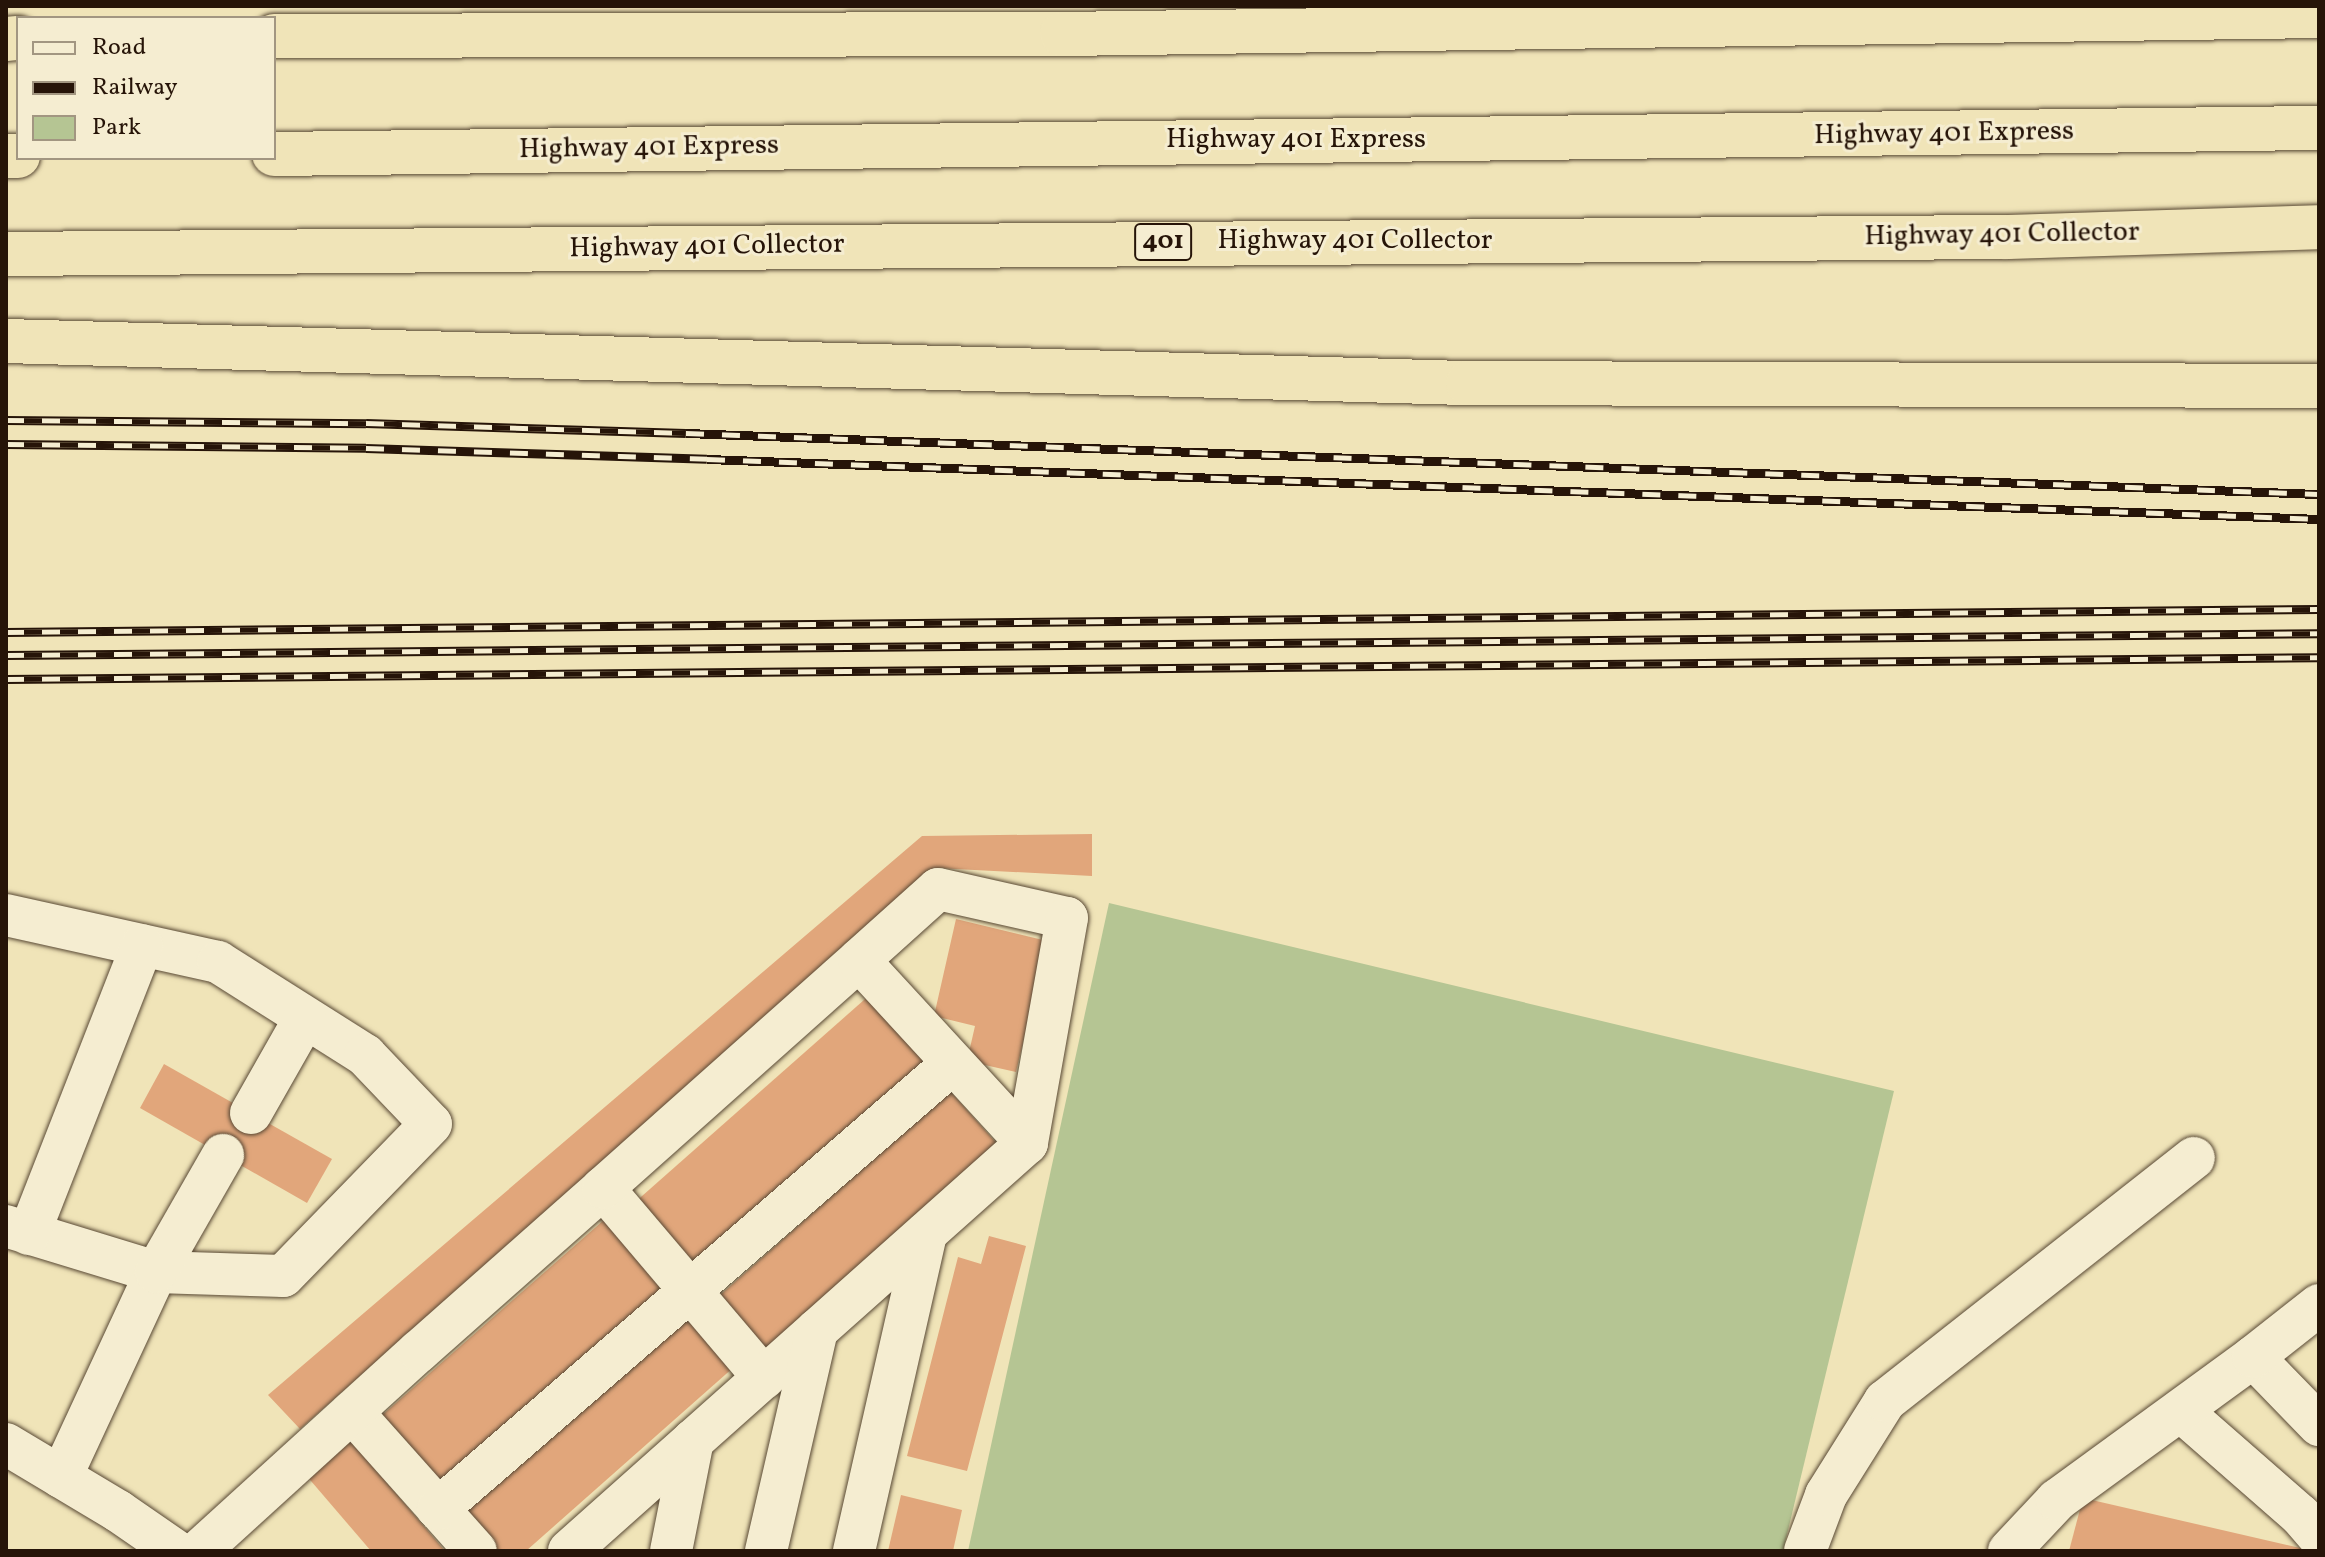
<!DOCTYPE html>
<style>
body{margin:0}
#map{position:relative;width:2325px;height:1557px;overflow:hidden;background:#f0e4b8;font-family:Vollkorn,serif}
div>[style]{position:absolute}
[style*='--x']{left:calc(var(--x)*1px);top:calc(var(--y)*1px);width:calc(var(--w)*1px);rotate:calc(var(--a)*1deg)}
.green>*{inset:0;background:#b5c593}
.building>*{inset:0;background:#e1a67b}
.roads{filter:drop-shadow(0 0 2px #584834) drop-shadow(0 0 2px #584834)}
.minor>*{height:42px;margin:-21px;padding:0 21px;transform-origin:21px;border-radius:21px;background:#f5edd1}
.highway>*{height:44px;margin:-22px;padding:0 22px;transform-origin:22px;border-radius:22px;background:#f0e4b8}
.rail>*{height:9px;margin-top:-4.5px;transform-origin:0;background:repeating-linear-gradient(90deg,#f5edd1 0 18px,#261408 0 36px);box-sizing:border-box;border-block:2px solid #261408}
span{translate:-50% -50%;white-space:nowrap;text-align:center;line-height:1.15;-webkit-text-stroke:6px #f5edd1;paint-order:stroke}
.shield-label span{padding:2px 6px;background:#f5edd1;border:2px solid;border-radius:6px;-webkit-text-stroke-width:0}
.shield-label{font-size:26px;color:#261408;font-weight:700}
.street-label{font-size:28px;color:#261408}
.frame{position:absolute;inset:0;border:8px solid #261408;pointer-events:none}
.legend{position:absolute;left:16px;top:16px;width:260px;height:144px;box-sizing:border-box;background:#f5edd1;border:2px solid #a29681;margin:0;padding:10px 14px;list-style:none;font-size:24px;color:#261408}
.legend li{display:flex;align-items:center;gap:16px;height:40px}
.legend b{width:40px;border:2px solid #a29681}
</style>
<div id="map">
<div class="green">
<i style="clip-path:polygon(1109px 903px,1894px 1091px,1783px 1551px,968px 1551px)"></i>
</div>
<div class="building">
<i style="clip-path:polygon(1092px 834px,1092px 876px,936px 868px,300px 1429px,268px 1395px,922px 836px)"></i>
<i style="clip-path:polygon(956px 919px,1047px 941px,1016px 1072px,967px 1061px,975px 1026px,934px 1016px)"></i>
<i style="clip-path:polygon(873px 992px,932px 1058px,692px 1270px,633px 1204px)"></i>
<i style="clip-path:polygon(164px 1064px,332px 1159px,307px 1203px,140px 1108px)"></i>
<i style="clip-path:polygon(950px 1091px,999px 1146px,767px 1352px,718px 1297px)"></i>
<i style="clip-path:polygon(605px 1219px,666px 1288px,442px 1487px,380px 1417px)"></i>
<i style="clip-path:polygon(989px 1236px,1026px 1246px,967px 1471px,907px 1456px,958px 1257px,981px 1264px)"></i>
<i style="clip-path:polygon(686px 1312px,734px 1367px,526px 1551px,496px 1551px,461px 1511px)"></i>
<i style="clip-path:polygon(348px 1437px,445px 1551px,371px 1551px,305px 1474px)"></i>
<i style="clip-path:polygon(901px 1495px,962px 1510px,953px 1551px,888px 1551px)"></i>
<i style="clip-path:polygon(2083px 1498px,2309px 1550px,2309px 1551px,2069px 1551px)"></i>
</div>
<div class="roads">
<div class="minor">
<i style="--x:6;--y:915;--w:217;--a:12.5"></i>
<i style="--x:218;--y:962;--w:174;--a:32.3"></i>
<i style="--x:365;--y:1055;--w:95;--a:46.3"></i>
<i style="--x:431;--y:1124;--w:212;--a:134.2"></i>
<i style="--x:283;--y:1276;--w:127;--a:-178.2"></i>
<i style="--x:156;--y:1272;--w:157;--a:-163"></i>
<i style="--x:251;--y:1113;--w:109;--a:-60.4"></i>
<i style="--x:603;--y:1188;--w:249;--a:49.7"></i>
<i style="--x:29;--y:1234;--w:310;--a:-68.6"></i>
<i style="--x:2253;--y:1357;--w:95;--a:45.9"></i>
<i style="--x:2181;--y:1411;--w:158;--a:41.2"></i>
<i style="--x:2300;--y:1515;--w:29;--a:49"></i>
<i style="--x:352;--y:1412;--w:186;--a:48.3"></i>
<i style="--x:6;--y:1444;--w:131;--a:30.9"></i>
<i style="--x:118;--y:1511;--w:70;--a:34.6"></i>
<i style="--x:61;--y:1477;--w:226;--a:-65.1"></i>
<i style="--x:156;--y:1272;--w:135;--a:-60.2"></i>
<i style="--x:438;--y:1509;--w:681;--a:-40.89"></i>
<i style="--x:199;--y:1551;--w:297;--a:-42.3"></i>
<i style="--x:419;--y:1351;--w:246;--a:-41.5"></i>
<i style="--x:603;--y:1188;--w:343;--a:-41.7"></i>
<i style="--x:859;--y:960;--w:106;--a:-41.9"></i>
<i style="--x:938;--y:889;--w:132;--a:12.7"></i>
<i style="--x:1067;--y:918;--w:229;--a:100.1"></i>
<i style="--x:1027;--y:1143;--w:248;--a:-132.6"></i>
<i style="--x:569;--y:1551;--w:613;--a:-41.7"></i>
<i style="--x:671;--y:1551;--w:113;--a:-78.8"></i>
<i style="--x:766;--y:1551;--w:227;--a:-77"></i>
<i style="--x:854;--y:1551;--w:326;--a:-77.2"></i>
<i style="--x:1805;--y:1551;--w:60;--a:-69.4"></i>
<i style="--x:1826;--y:1495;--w:111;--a:-57.9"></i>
<i style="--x:1885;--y:1401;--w:393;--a:-38.2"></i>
<i style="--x:2009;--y:1551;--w:70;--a:-46.7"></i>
<i style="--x:2057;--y:1500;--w:243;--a:-36.1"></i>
<i style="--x:2253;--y:1357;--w:84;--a:-38.2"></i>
</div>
<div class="highway">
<i style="--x:274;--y:36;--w:788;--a:-0.15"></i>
<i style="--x:1062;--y:34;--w:1257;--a:-0.82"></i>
<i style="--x:6;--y:39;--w:12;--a:-5"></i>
<i style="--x:274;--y:154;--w:2045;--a:-0.73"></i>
<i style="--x:6;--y:156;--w:12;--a:0"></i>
<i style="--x:6;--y:254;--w:2001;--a:-0.49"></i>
<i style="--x:2007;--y:237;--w:312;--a:-1.8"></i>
<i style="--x:6;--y:341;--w:1463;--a:1.65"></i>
<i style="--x:1468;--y:383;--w:851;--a:0.2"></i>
</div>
</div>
<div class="rail">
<i style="--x:6;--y:420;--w:360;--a:0.5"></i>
<i style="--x:366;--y:423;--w:320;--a:1.8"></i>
<i style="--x:686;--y:433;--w:1634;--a:2.14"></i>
<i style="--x:6;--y:444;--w:360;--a:0.6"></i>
<i style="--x:366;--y:448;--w:341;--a:1.8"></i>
<i style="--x:707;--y:459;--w:1613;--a:2.13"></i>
<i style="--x:6;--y:632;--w:2313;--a:-0.57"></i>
<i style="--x:6;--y:655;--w:2313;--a:-0.54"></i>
<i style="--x:6;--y:679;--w:2313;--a:-0.54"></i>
</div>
<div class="shield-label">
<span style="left:1163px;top:242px">401</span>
</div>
<div class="street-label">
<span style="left:1944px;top:134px;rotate:-1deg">Highway 401 Express</span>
<span style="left:1296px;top:140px">Highway 401 Express</span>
<span style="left:649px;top:148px;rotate:-1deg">Highway 401 Express</span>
<span style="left:2002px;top:235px;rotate:-1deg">Highway 401 Collector</span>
<span style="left:1355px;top:241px">Highway 401 Collector</span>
<span style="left:707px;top:247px;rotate:-1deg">Highway 401 Collector</span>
</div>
<div class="frame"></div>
<ul class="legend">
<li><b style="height:10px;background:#f5edd1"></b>Road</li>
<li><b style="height:10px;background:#261408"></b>Railway</li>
<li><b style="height:22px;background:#b5c593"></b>Park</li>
</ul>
</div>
